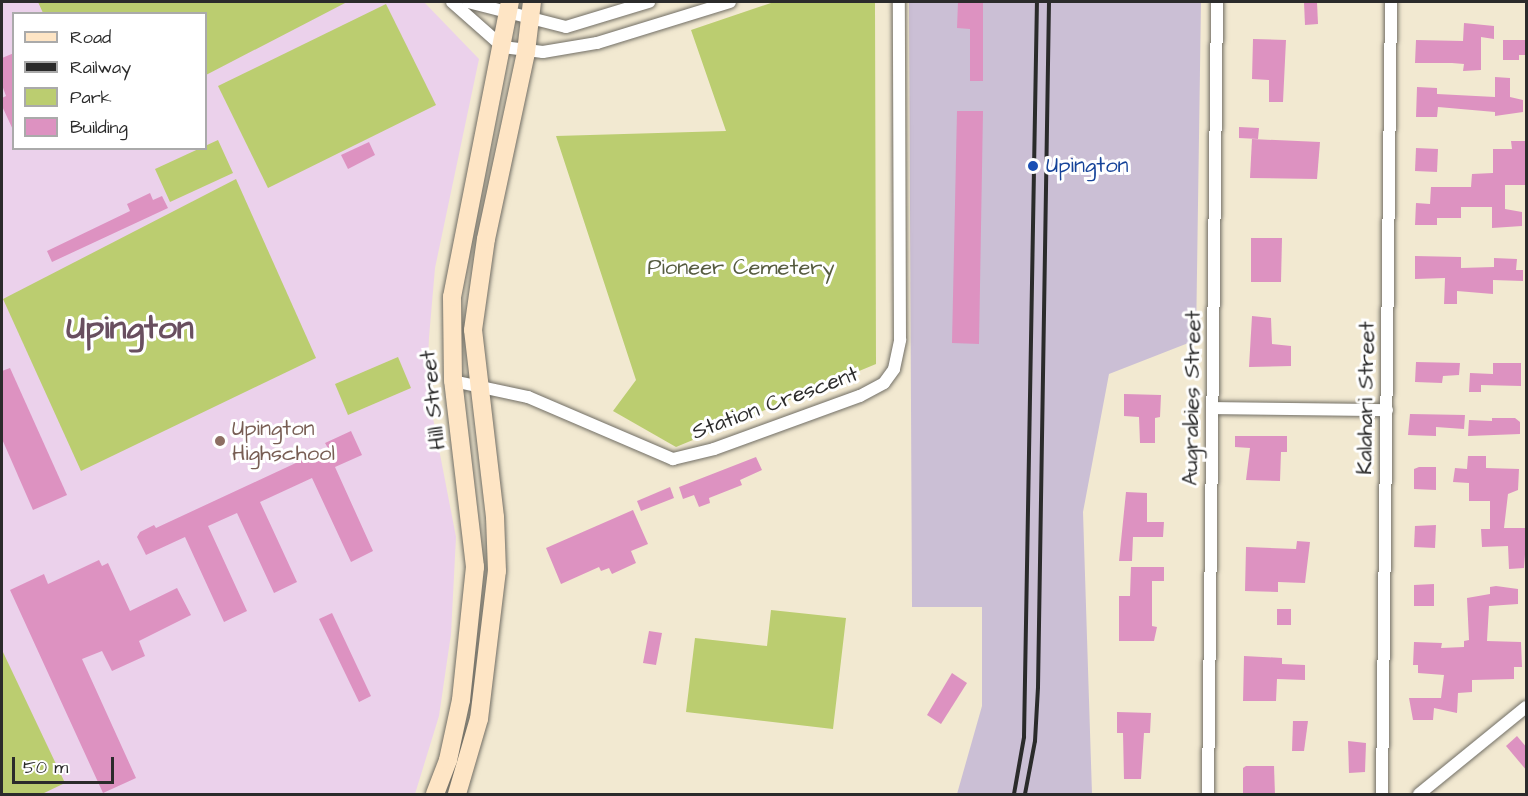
<!DOCTYPE html>
<style>
body{margin:0}
#map{position:relative;width:1528px;height:796px;overflow:hidden;background:#f2e9d1;font-family:"Architects Daughter",sans-serif}
div>[style]{position:absolute}
[style*='--x']{left:calc(var(--x)*1px);top:calc(var(--y)*1px);width:calc(var(--w)*1px);rotate:calc(var(--a)*1deg)}
.built>*{inset:0;background:#ebd1eb}
.industrial>*{inset:0;background:#cbbfd5}
.green>*{inset:0;background:#bbcd70}
.building>*{inset:0;background:#dd92c1}
.roads{filter:drop-shadow(0 0 2px #716e65) drop-shadow(0 0 2px #716e65)}
.street>*{height:12px;margin:-6px;padding:0 6px;transform-origin:6px;border-radius:6px;background:#fff}
.secondary>*{height:18px;margin:-9px;padding:0 9px;transform-origin:9px;border-radius:9px;background:#fee5c5}
.rail>*{height:4px;margin:-2px;padding:0 2px;transform-origin:2px;border-radius:2px;background:#2b2b2b}
.dots>*{width:16px;height:16px;translate:-50% -50%;box-sizing:border-box;border:3px solid #fff;border-radius:50%}
span{translate:-50% -50%;white-space:nowrap;text-align:center;line-height:1.15;-webkit-text-stroke:6px #fff;paint-order:stroke}
.transit-label{font-size:22px;color:#164399}
.left{translate:0 -50%;text-align:left}
.park-label{font-size:22px;color:#565c40}
.street-label{font-size:22px;color:#2b2b2b}
.education-label{font-size:22px;color:#785e54}
.town-label{font-size:34px;color:#694f60;font-weight:700}
.frame{position:absolute;inset:0;border:3px solid #2b2b2b;pointer-events:none}
.legend{position:absolute;left:12px;top:12px;width:195px;height:138px;box-sizing:border-box;background:#fff;border:2px solid #aaa;margin:0;padding:8px 10px;list-style:none;font-size:18px;color:#2b2b2b}
.legend li{display:flex;align-items:center;gap:12px;height:30px}
.legend b{width:30px;border:2px solid #aaa}
.scale{position:absolute;left:12px;top:757px;width:102px;height:27px;box-sizing:border-box;border:3px solid #2b2b2b;border-top:0;padding-left:8px;font-size:18px;line-height:21px;white-space:nowrap;color:#2b2b2b;-webkit-text-stroke:4px #fff;paint-order:stroke}
</style>
<div id="map">
<div class="built">
<i style="clip-path:polygon(evenodd,2px 2px,424px 2px,479px 59px,435px 268px,429px 337px,427px 387px,456px 537px,451px 634px,439px 716px,415px 794px,2px 794px,2px 2px,14px 14px,206px 14px,206px 148px,14px 148px,14px 14px)"></i>
</div>
<div class="industrial">
<i style="clip-path:polygon(909px 2px,1201px 2px,1196px 340px,1109px 374px,1083px 512px,1092px 794px,957px 794px,982px 706px,982px 607px,912px 607px)"></i>
</div>
<div class="green">
<i style="clip-path:polygon(38px 2px,347px 2px,206px 75px,206px 14px,43px 13px)"></i>
<i style="clip-path:polygon(774px 2px,875px 2px,876px 364px,676px 447px,613px 411px,636px 380px,556px 136px,726px 131px,691px 30px)"></i>
<i style="clip-path:polygon(386px 4px,436px 105px,268px 188px,218px 86px)"></i>
<i style="clip-path:polygon(218px 140px,233px 173px,170px 202px,155px 169px)"></i>
<i style="clip-path:polygon(236px 179px,316px 358px,81px 471px,3px 299px)"></i>
<i style="clip-path:polygon(398px 357px,411px 388px,348px 415px,335px 384px)"></i>
<i style="clip-path:polygon(771px 610px,846px 618px,833px 729px,686px 712px,695px 638px,767px 646px)"></i>
<i style="clip-path:polygon(2px 650px,65px 783px,42px 794px,2px 794px)"></i>
</div>
<div class="building">
<i style="clip-path:polygon(958px 2px,983px 2px,983px 81px,970px 81px,970px 29px,957px 28px)"></i>
<i style="clip-path:polygon(1304px 2px,1317px 2px,1318px 24px,1305px 25px)"></i>
<i style="clip-path:polygon(1464px 23px,1494px 26px,1494px 39px,1481px 37px,1481px 70px,1463px 71px,1464px 64px,1452px 63px,1415px 63px,1416px 40px,1463px 41px)"></i>
<i style="clip-path:polygon(1253px 39px,1286px 40px,1283px 102px,1269px 102px,1269px 80px,1252px 79px)"></i>
<i style="clip-path:polygon(1503px 40px,1525px 40px,1525px 55px,1519px 55px,1519px 60px,1503px 60px)"></i>
<i style="clip-path:polygon(14px 53px,14px 132px,2px 106px,2px 98px,6px 96px,2px 85px,2px 58px)"></i>
<i style="clip-path:polygon(1495px 77px,1510px 78px,1510px 97px,1523px 100px,1523px 112px,1495px 116px,1495px 112px,1438px 107px,1437px 117px,1416px 117px,1417px 87px,1437px 88px,1437px 94px,1495px 97px)"></i>
<i style="clip-path:polygon(957px 111px,983px 111px,979px 344px,952px 343px)"></i>
<i style="clip-path:polygon(1239px 127px,1259px 128px,1258px 139px,1239px 138px)"></i>
<i style="clip-path:polygon(1252px 139px,1320px 142px,1317px 179px,1250px 178px)"></i>
<i style="clip-path:polygon(1511px 141px,1526px 141px,1526px 185px,1505px 185px,1505px 209px,1522px 212px,1522px 226px,1492px 228px,1492px 207px,1461px 207px,1461px 218px,1437px 218px,1437px 225px,1415px 225px,1416px 203px,1430px 204px,1431px 187px,1471px 187px,1472px 174px,1493px 173px,1493px 149px,1512px 149px)"></i>
<i style="clip-path:polygon(369px 142px,375px 155px,348px 169px,341px 155px)"></i>
<i style="clip-path:polygon(1416px 148px,1438px 149px,1437px 172px,1415px 171px)"></i>
<i style="clip-path:polygon(150px 193px,153px 200px,162px 196px,168px 208px,52px 262px,47px 251px,130px 211px,127px 204px)"></i>
<i style="clip-path:polygon(1251px 238px,1282px 238px,1281px 282px,1251px 282px)"></i>
<i style="clip-path:polygon(1415px 256px,1461px 257px,1461px 268px,1494px 267px,1494px 258px,1517px 259px,1516px 270px,1523px 270px,1523px 281px,1493px 280px,1493px 294px,1457px 291px,1457px 304px,1444px 304px,1445px 278px,1415px 279px)"></i>
<i style="clip-path:polygon(1252px 316px,1271px 318px,1272px 344px,1291px 346px,1291px 366px,1249px 367px)"></i>
<i style="clip-path:polygon(1416px 362px,1460px 363px,1459px 375px,1443px 376px,1442px 383px,1415px 382px)"></i>
<i style="clip-path:polygon(1493px 363px,1521px 363px,1521px 386px,1481px 385px,1481px 392px,1469px 392px,1470px 373px,1493px 374px)"></i>
<i style="clip-path:polygon(10px 368px,67px 495px,33px 510px,2px 439px,2px 371px)"></i>
<i style="clip-path:polygon(1124px 394px,1161px 395px,1160px 417px,1155px 418px,1155px 443px,1140px 443px,1139px 417px,1124px 416px)"></i>
<i style="clip-path:polygon(1410px 414px,1465px 415px,1464px 429px,1436px 427px,1436px 436px,1408px 435px)"></i>
<i style="clip-path:polygon(1492px 418px,1515px 418px,1520px 422px,1520px 434px,1468px 436px,1469px 420px,1492px 421px)"></i>
<i style="clip-path:polygon(351px 431px,362px 455px,335px 467px,373px 551px,351px 562px,312px 478px,260px 502px,297px 582px,274px 593px,237px 513px,208px 526px,247px 611px,224px 622px,185px 537px,146px 555px,137px 537px,140px 532px,154px 525px,156px 528px,328px 448px,325px 443px)"></i>
<i style="clip-path:polygon(1235px 436px,1287px 436px,1287px 452px,1281px 452px,1280px 481px,1246px 480px,1250px 448px,1235px 447px)"></i>
<i style="clip-path:polygon(1468px 456px,1486px 456px,1486px 468px,1519px 469px,1518px 490px,1508px 494px,1504px 528px,1527px 528px,1524px 568px,1509px 569px,1508px 546px,1482px 547px,1481px 529px,1490px 529px,1490px 501px,1469px 501px,1469px 483px,1453px 482px,1455px 468px,1467px 469px)"></i>
<i style="clip-path:polygon(756px 457px,762px 470px,740px 480px,742px 485px,709px 498px,710px 503px,699px 507px,694px 495px,683px 499px,679px 487px)"></i>
<i style="clip-path:polygon(1419px 467px,1436px 467px,1436px 490px,1414px 489px,1414px 469px)"></i>
<i style="clip-path:polygon(670px 487px,674px 498px,641px 511px,637px 501px)"></i>
<i style="clip-path:polygon(1126px 492px,1147px 493px,1147px 522px,1164px 522px,1163px 537px,1133px 537px,1132px 561px,1119px 561px)"></i>
<i style="clip-path:polygon(633px 510px,648px 544px,631px 551px,636px 563px,612px 574px,609px 568px,601px 571px,599px 567px,561px 584px,546px 548px)"></i>
<i style="clip-path:polygon(1436px 525px,1435px 548px,1414px 547px,1415px 526px)"></i>
<i style="clip-path:polygon(1297px 541px,1310px 542px,1305px 583px,1278px 582px,1278px 592px,1245px 591px,1246px 547px,1296px 549px)"></i>
<i style="clip-path:polygon(99px 560px,102px 566px,108px 563px,130px 611px,177px 588px,191px 615px,139px 641px,145px 656px,112px 671px,102px 651px,82px 659px,136px 778px,103px 793px,10px 590px,44px 574px,48px 584px)"></i>
<i style="clip-path:polygon(1131px 567px,1164px 567px,1164px 581px,1152px 581px,1152px 626px,1157px 627px,1154px 641px,1119px 641px,1119px 596px,1130px 596px)"></i>
<i style="clip-path:polygon(1434px 584px,1434px 606px,1414px 606px,1414px 585px)"></i>
<i style="clip-path:polygon(1496px 586px,1518px 589px,1518px 604px,1489px 606px,1487px 641px,1521px 642px,1522px 667px,1514px 667px,1514px 679px,1472px 680px,1472px 692px,1458px 693px,1457px 713px,1434px 708px,1433px 720px,1413px 720px,1409px 698px,1441px 698px,1444px 675px,1418px 673px,1418px 665px,1413px 665px,1414px 642px,1442px 643px,1441px 648px,1464px 647px,1464px 641px,1469px 640px,1467px 598px,1490px 594px,1490px 587px)"></i>
<i style="clip-path:polygon(1277px 609px,1291px 609px,1291px 625px,1277px 625px)"></i>
<i style="clip-path:polygon(332px 613px,371px 696px,359px 702px,319px 619px)"></i>
<i style="clip-path:polygon(649px 631px,662px 633px,656px 665px,643px 663px)"></i>
<i style="clip-path:polygon(1244px 656px,1282px 658px,1282px 664px,1305px 665px,1305px 680px,1277px 679px,1276px 701px,1243px 701px)"></i>
<i style="clip-path:polygon(952px 673px,967px 683px,941px 724px,927px 715px)"></i>
<i style="clip-path:polygon(1117px 712px,1151px 713px,1150px 733px,1144px 733px,1141px 779px,1124px 779px,1123px 733px,1117px 733px)"></i>
<i style="clip-path:polygon(1293px 721px,1308px 721px,1304px 751px,1292px 751px)"></i>
<i style="clip-path:polygon(1517px 736px,1527px 748px,1527px 771px,1506px 746px)"></i>
<i style="clip-path:polygon(1348px 741px,1366px 743px,1365px 772px,1349px 773px)"></i>
<i style="clip-path:polygon(1246px 766px,1274px 766px,1275px 795px,1243px 795px,1243px 768px)"></i>
</div>
<div class="roads">
<div class="street">
<i style="--x:452;--y:2;--w:68;--a:41.4"></i>
<i style="--x:503;--y:47;--w:40;--a:7.1"></i>
<i style="--x:543;--y:52;--w:55;--a:-9.5"></i>
<i style="--x:597;--y:43;--w:139;--a:-17.1"></i>
<i style="--x:468;--y:2;--w:101;--a:14.3"></i>
<i style="--x:566;--y:27;--w:87;--a:-16.8"></i>
<i style="--x:453;--y:381;--w:77;--a:12"></i>
<i style="--x:528;--y:397;--w:158;--a:23.2"></i>
<i style="--x:673;--y:459;--w:42;--a:-13.7"></i>
<i style="--x:714;--y:449;--w:155;--a:-20"></i>
<i style="--x:860;--y:396;--w:27;--a:-28"></i>
<i style="--x:884;--y:383;--w:17;--a:-54"></i>
<i style="--x:894;--y:369;--w:30;--a:-78"></i>
<i style="--x:900;--y:340;--w:338;--a:-90.2"></i>
<i style="--x:1213;--y:408;--w:174;--a:0.7"></i>
<i style="--x:1208;--y:794;--w:792;--a:-89.35"></i>
<i style="--x:1382;--y:794;--w:792;--a:-89.35"></i>
<i style="--x:1419;--y:794;--w:138;--a:-39.1"></i>
</div>
<div class="secondary">
<i style="--x:435;--y:794;--w:36;--a:-69"></i>
<i style="--x:448;--y:760;--w:61;--a:-77.8"></i>
<i style="--x:461;--y:700;--w:134;--a:-84"></i>
<i style="--x:475;--y:567;--w:187;--a:-96.7"></i>
<i style="--x:453;--y:381;--w:84;--a:-90.7"></i>
<i style="--x:452;--y:297;--w:301;--a:-78.9"></i>
<i style="--x:457;--y:794;--w:78;--a:-73.7"></i>
<i style="--x:479;--y:719;--w:149;--a:-83.1"></i>
<i style="--x:497;--y:571;--w:54;--a:-92.1"></i>
<i style="--x:495;--y:517;--w:188;--a:-96.7"></i>
<i style="--x:473;--y:330;--w:92;--a:-81.9"></i>
<i style="--x:486;--y:239;--w:191;--a:-77.9"></i>
<i style="--x:526;--y:52;--w:50;--a:-83.2"></i>
</div>
</div>
<div class="rail">
<i style="--x:1014;--y:794;--w:58;--a:-80"></i>
<i style="--x:1024;--y:737;--w:735;--a:-88.99"></i>
<i style="--x:1025;--y:794;--w:54;--a:-79.3"></i>
<i style="--x:1035;--y:741;--w:54;--a:-86.8"></i>
<i style="--x:1038;--y:687;--w:685;--a:-89.08"></i>
</div>
<div class="dots">
<i style="left:1033px;top:166px;background:#1a4fb4"></i>
<i style="left:220px;top:441px;background:#8d6e63"></i>
</div>
<div class="transit-label">
<span class="left" style="left:1046px;top:166px">Upington</span>
</div>
<div class="park-label">
<span style="left:741px;top:268px">Pioneer Cemetery</span>
</div>
<div class="street-label">
<span style="left:1192px;top:398px;rotate:-89deg">Augrabies Street</span>
<span style="left:1366px;top:398px;rotate:-89deg">Kalahari Street</span>
<span style="left:433px;top:400px;rotate:-96deg">Hill Street</span>
<span style="left:775px;top:403px;rotate:-20deg">Station Crescent</span>
</div>
<div class="education-label">
<span class="left" style="left:232px;top:441px">Upington<br>Highschool</span>
</div>
<div class="town-label">
<span style="left:130px;top:329px">Upington</span>
</div>
<div class="frame"></div>
<ul class="legend">
<li><b style="height:8px;background:#fee5c5"></b>Road</li>
<li><b style="height:8px;background:#2b2b2b"></b>Railway</li>
<li><b style="height:16px;background:#bbcd70"></b>Park</li>
<li><b style="height:16px;background:#dd92c1"></b>Building</li>
</ul>
<div class="scale">50 m</div>
</div>
